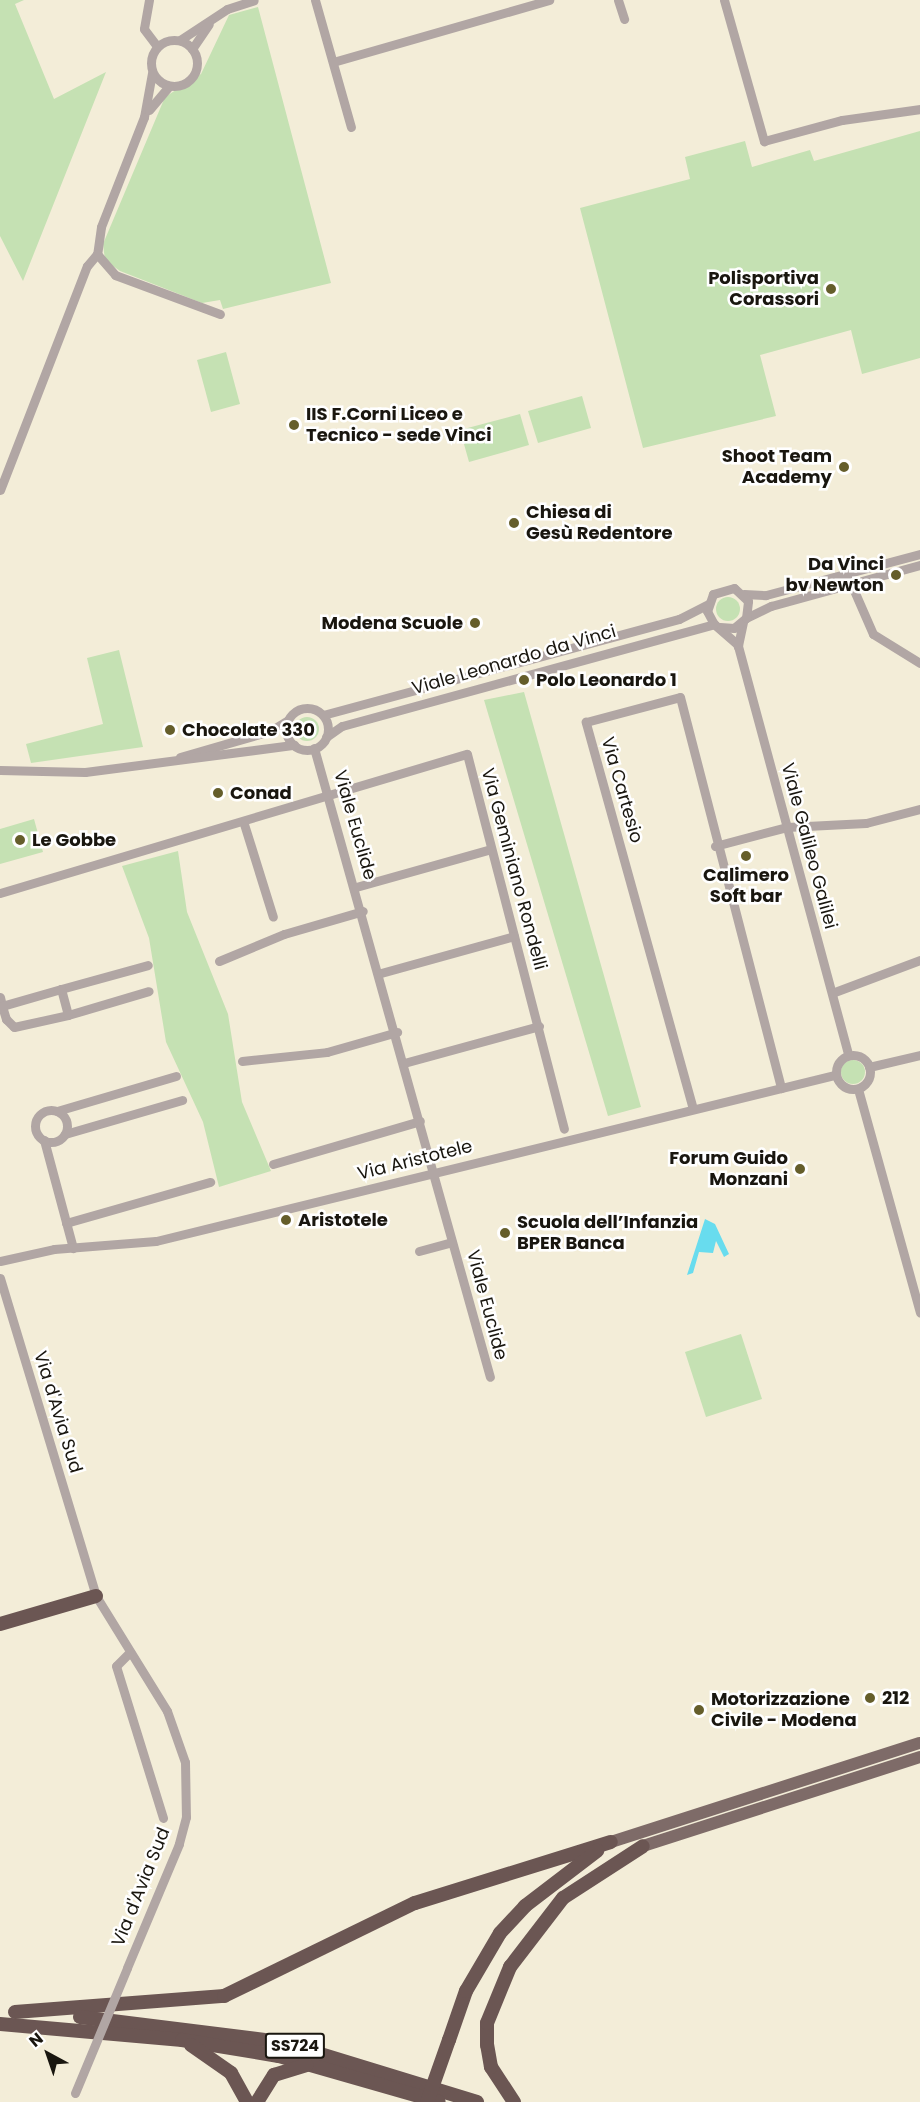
<!DOCTYPE html>
<meta charset="utf-8">
<style>
body{margin:0}
#map{position:relative;width:920px;height:2102px;overflow:hidden;background:#f3edd8;font-family:Poppins,sans-serif}
div>[style]{position:absolute}
[style*='--x']{left:calc(var(--x)*1px);top:calc(var(--y)*1px);width:calc(var(--w)*1px);rotate:calc(var(--a)*1deg)}
.green>*{inset:0;background:#c5e1b3}
.round{border-radius:50%}
.water>*{inset:0;background:#68dcee}
.minor>*{height:9px;margin:-4.5px;padding:0 4.5px;transform-origin:4.5px;border-radius:4.5px;background:#b1a6a4}
.minor>.ring{margin:-4.5px;padding:0;box-sizing:content-box;background:none;border:9px solid #b1a6a4;border-radius:50%}
.major>*{height:12px;margin:-6px;padding:0 6px;transform-origin:6px;border-radius:6px;background:#7e6b68}
.highway>*{height:14px;margin:-7px;padding:0 7px;transform-origin:7px;border-radius:7px;background:#6b5653}
.minor-bridge>*{height:9px;margin:-4.5px;padding:0 4.5px;transform-origin:4.5px;border-radius:4.5px;background:#b1a6a4}
.highway-bridge>*{height:14px;margin:-7px;padding:0 7px;transform-origin:7px;border-radius:7px;background:#6b5653}
.dots>*{width:16px;height:16px;translate:-50% -50%;box-sizing:border-box;border:3px solid #fff;border-radius:50%}
span{translate:-50% -50%;white-space:nowrap;text-align:center;line-height:1.15;-webkit-text-stroke:5px #fff;paint-order:stroke}
.shield-label span{padding:2px 4px;background:#fff;border:2px solid;border-radius:4px;-webkit-text-stroke-width:0}
.shield-label{font-size:16px;color:#19160f;font-weight:700}
.poi-label{font-size:18px;color:#19160f;font-weight:700}
.right{translate:-100% -50%;text-align:right}
.left{translate:0 -50%;text-align:left}
.street-label{font-size:18px;color:#19160f}
.north{position:absolute;left:18px;top:2024px;width:60px;height:60px;-webkit-text-stroke:4px #fff;paint-order:stroke;rotate:320deg;font-size:16px;font-weight:700;line-height:24px;text-align:center;color:#19160f}
.north::after{content:'';display:block;margin:auto;width:21px;height:27px;background:#19160f;clip-path:polygon(50% 0,100% 100%,50% 72%,0 100%)}
</style>
<div id="map">
<div class="green">
<i style="clip-path:polygon(0 0,24px 0,15px 4px,54px 99px,106px 72px,23px 281px,0 236px)"></i>
<i style="clip-path:polygon(258px 7px,331px 283px,223px 309px,220px 300px,202px 303px,120px 271px,105px 260px,103px 244px,165px 97px,201px 74px,229px 15px)"></i>
<i style="clip-path:polygon(920px 131px,920px 358px,862px 374px,851px 330px,760px 355px,776px 416px,643px 448px,580px 208px,690px 179px,685px 157px,745px 141px,752px 167px,810px 150px,814px 161px)"></i>
<i style="clip-path:polygon(226px 352px,240px 404px,211px 412px,197px 360px)"></i>
<i style="clip-path:polygon(582px 396px,591px 428px,538px 443px,528px 411px)"></i>
<i style="clip-path:polygon(520px 414px,529px 445px,469px 462px,460px 430px)"></i>
<i class="round" style="left:716px;top:597px;width:24px;height:24px"></i>
<i style="clip-path:polygon(119px 650px,143px 747px,31px 763px,26px 744px,103px 724px,87px 658px)"></i>
<i style="clip-path:polygon(524px 692px,641px 1107px,608px 1116px,484px 700px)"></i>
<i class="round" style="left:295px;top:717px;width:24px;height:24px"></i>
<i style="clip-path:polygon(34px 819px,43px 852px,0 864px,0 829px)"></i>
<i style="clip-path:polygon(178px 851px,187px 912px,228px 1014px,242px 1102px,271px 1171px,219px 1187px,203px 1122px,166px 1042px,149px 938px,122px 866px)"></i>
<i class="round" style="left:841px;top:1060px;width:24px;height:24px"></i>
<i style="clip-path:polygon(741px 1334px,762px 1399px,706px 1417px,685px 1352px)"></i>
</div>
<div class="water">
<i style="clip-path:polygon(705px 1219px,715px 1224px,729px 1254px,724px 1257px,716px 1241px,713px 1253px,699px 1252px,693px 1273px,687px 1275px)"></i>
</div>
<div class="minor">
<i style="--x:149;--y:0;--w:29;--a:100"></i>
<i style="--x:144;--y:29;--w:21;--a:53"></i>
<i style="--x:315;--y:0;--w:132;--a:74.2"></i>
<i style="--x:618;--y:0;--w:20;--a:72"></i>
<i style="--x:724;--y:0;--w:147;--a:74.2"></i>
<i style="--x:764;--y:141;--w:81;--a:-15.1"></i>
<i style="--x:842;--y:120;--w:79;--a:-8"></i>
<i class="ring" style="left:151px;top:40px;width:37px;height:37px"></i>
<i style="--x:180;--y:40;--w:56;--a:-33.4"></i>
<i style="--x:227;--y:9;--w:28;--a:-18"></i>
<i style="--x:192;--y:49;--w:30;--a:-56"></i>
<i style="--x:333;--y:62;--w:225;--a:-16"></i>
<i style="--x:152;--y:73;--w:45;--a:100.3"></i>
<i style="--x:144;--y:117;--w:118;--a:111.4"></i>
<i style="--x:101;--y:227;--w:27;--a:98"></i>
<i style="--x:97;--y:254;--w:28;--a:49"></i>
<i style="--x:115;--y:275;--w:112;--a:20.4"></i>
<i style="--x:149;--y:110;--w:31;--a:-50"></i>
<i style="--x:0;--y:490;--w:240;--a:-68.8"></i>
<i style="--x:87;--y:266;--w:16;--a:-50"></i>
<i style="--x:849;--y:579;--w:60;--a:66.4"></i>
<i style="--x:873;--y:634;--w:55;--a:31.7"></i>
<i style="--x:744;--y:594;--w:22;--a:3"></i>
<i style="--x:766;--y:595;--w:159;--a:-14.9"></i>
<i style="--x:746;--y:618;--w:28;--a:-26"></i>
<i style="--x:771;--y:606;--w:155;--a:-15.4"></i>
<i style="--x:743;--y:622;--w:25;--a:102"></i>
<i style="--x:738;--y:646;--w:424;--a:74.9"></i>
<i style="--x:720;--y:627;--w:14;--a:4"></i>
<i style="--x:734;--y:628;--w:16;--a:-40"></i>
<i style="--x:746;--y:618;--w:17;--a:-83"></i>
<i style="--x:748;--y:601;--w:19;--a:-137"></i>
<i style="--x:734;--y:588;--w:22;--a:164"></i>
<i style="--x:713;--y:594;--w:18;--a:109"></i>
<i style="--x:707;--y:611;--w:15;--a:62"></i>
<i style="--x:714;--y:624;--w:32;--a:41"></i>
<i class="ring" style="left:286px;top:708px;width:33px;height:33px"></i>
<i style="--x:323;--y:715;--w:369;--a:-15.1"></i>
<i style="--x:679;--y:619;--w:33;--a:-27"></i>
<i style="--x:326;--y:737;--w:19;--a:-35"></i>
<i style="--x:342;--y:726;--w:386;--a:-15.3"></i>
<i style="--x:314;--y:748;--w:653;--a:74.37"></i>
<i style="--x:180;--y:757;--w:94;--a:-16.1"></i>
<i style="--x:270;--y:731;--w:21;--a:-31"></i>
<i style="--x:0;--y:770;--w:85;--a:1.3"></i>
<i style="--x:85;--y:772;--w:211;--a:-7.4"></i>
<i style="--x:244;--y:824;--w:97;--a:72.7"></i>
<i style="--x:715;--y:846;--w:74;--a:-14.8"></i>
<i style="--x:787;--y:827;--w:79;--a:-2.9"></i>
<i style="--x:866;--y:823;--w:56;--a:-14.5"></i>
<i style="--x:356;--y:887;--w:140;--a:-15.7"></i>
<i style="--x:0;--y:893;--w:487;--a:-16.6"></i>
<i style="--x:467;--y:754;--w:387;--a:75.5"></i>
<i style="--x:219;--y:961;--w:70;--a:-22.6"></i>
<i style="--x:284;--y:934;--w:82;--a:-16.2"></i>
<i style="--x:381;--y:973;--w:138;--a:-15.5"></i>
<i style="--x:61;--y:989;--w:90;--a:-15.4"></i>
<i style="--x:832;--y:993;--w:94;--a:-20.6"></i>
<i style="--x:0;--y:997;--w:9;--a:77"></i>
<i style="--x:2;--y:1006;--w:14;--a:73"></i>
<i style="--x:6;--y:1019;--w:11;--a:45"></i>
<i style="--x:14;--y:1027;--w:55;--a:-12.5"></i>
<i style="--x:68;--y:1015;--w:27;--a:-105"></i>
<i style="--x:61;--y:989;--w:61;--a:163.9"></i>
<i style="--x:68;--y:1015;--w:84;--a:-16.5"></i>
<i class="ring" style="left:836px;top:1055px;width:25px;height:25px"></i>
<i style="--x:242;--y:1061;--w:85;--a:-6"></i>
<i style="--x:327;--y:1052;--w:73;--a:-15.9"></i>
<i style="--x:404;--y:1063;--w:140;--a:-15.3"></i>
<i style="--x:869;--y:1067;--w:52;--a:-13.2"></i>
<i style="--x:858;--y:1089;--w:232;--a:74.5"></i>
<i style="--x:693;--y:1109;--w:402;--a:-105.5"></i>
<i style="--x:586;--y:722;--w:97;--a:-14.9"></i>
<i style="--x:680;--y:697;--w:404;--a:75.5"></i>
<i class="ring" style="left:35px;top:1110px;width:23px;height:23px"></i>
<i style="--x:57;--y:1111;--w:124;--a:-16.4"></i>
<i style="--x:65;--y:1134;--w:122;--a:-16.2"></i>
<i style="--x:44;--y:1140;--w:112;--a:75"></i>
<i style="--x:273;--y:1164;--w:153;--a:-16.3"></i>
<i style="--x:66;--y:1223;--w:150;--a:-15.9"></i>
<i style="--x:419;--y:1251;--w:34;--a:-15"></i>
<i style="--x:0;--y:1261;--w:55;--a:-12.5"></i>
<i style="--x:54;--y:1249;--w:102;--a:-4.5"></i>
<i style="--x:156;--y:1241;--w:699;--a:-13.74"></i>
<i style="--x:0;--y:1278;--w:332;--a:73.2"></i>
<i style="--x:96;--y:1596;--w:135;--a:58.3"></i>
<i style="--x:167;--y:1711;--w:54;--a:70.6"></i>
<i style="--x:185;--y:1762;--w:55;--a:89"></i>
<i style="--x:186;--y:1817;--w:28;--a:105"></i>
<i style="--x:179;--y:1844;--w:134;--a:112.8"></i>
<i style="--x:129;--y:1653;--w:18;--a:135"></i>
<i style="--x:116;--y:1666;--w:159;--a:72.8"></i>
</div>
<div class="major">
<i style="--x:611;--y:1842;--w:324;--a:-17.8"></i>
<i style="--x:643;--y:1846;--w:291;--a:-17.8"></i>
</div>
<div class="highway">
<i style="--x:0;--y:1624;--w:100;--a:-16.3"></i>
<i style="--x:15;--y:2012;--w:210;--a:-4.4"></i>
<i style="--x:224;--y:1996;--w:212;--a:-26"></i>
<i style="--x:415;--y:1903;--w:205;--a:-17.3"></i>
<i style="--x:80;--y:2017;--w:203;--a:7.1"></i>
<i style="--x:281;--y:2042;--w:205;--a:17"></i>
<i style="--x:0;--y:2024;--w:183;--a:5"></i>
<i style="--x:182;--y:2040;--w:98;--a:9.4"></i>
<i style="--x:279;--y:2056;--w:166;--a:16"></i>
<i style="--x:449;--y:2040;--w:52;--a:-70.9"></i>
<i style="--x:466;--y:1991;--w:67;--a:-59.6"></i>
<i style="--x:500;--y:1933;--w:37;--a:-47"></i>
<i style="--x:525;--y:1906;--w:91;--a:-37.4"></i>
<i style="--x:191;--y:2045;--w:49;--a:35"></i>
<i style="--x:231;--y:2073;--w:33;--a:61"></i>
<i style="--x:257;--y:2102;--w:32;--a:-58"></i>
<i style="--x:274;--y:2075;--w:34;--a:-17"></i>
<i style="--x:514;--y:2102;--w:42;--a:-123.3"></i>
<i style="--x:491;--y:2067;--w:22;--a:-100"></i>
<i style="--x:487;--y:2045;--w:22;--a:-90"></i>
<i style="--x:487;--y:2023;--w:61;--a:-67.7"></i>
<i style="--x:510;--y:1967;--w:87;--a:-52.5"></i>
<i style="--x:563;--y:1898;--w:95;--a:-33"></i>
</div>
<div class="minor-bridge">
<i style="--x:75;--y:2093;--w:135;--a:-67.4"></i>
</div>
<div class="highway-bridge">
<i style="--x:427;--y:2102;--w:66;--a:-70.5"></i>
</div>
<div class="dots">
<i style="left:831px;top:289px;background:#655e2b"></i>
<i style="left:294px;top:425px;background:#655e2b"></i>
<i style="left:844px;top:467px;background:#655e2b"></i>
<i style="left:514px;top:523px;background:#655e2b"></i>
<i style="left:896px;top:575px;background:#655e2b"></i>
<i style="left:475px;top:623px;background:#655e2b"></i>
<i style="left:524px;top:680px;background:#655e2b"></i>
<i style="left:170px;top:730px;background:#655e2b"></i>
<i style="left:218px;top:793px;background:#655e2b"></i>
<i style="left:20px;top:840px;background:#655e2b"></i>
<i style="left:746px;top:856px;background:#655e2b"></i>
<i style="left:800px;top:1169px;background:#655e2b"></i>
<i style="left:286px;top:1220px;background:#655e2b"></i>
<i style="left:505px;top:1233px;background:#655e2b"></i>
<i style="left:870px;top:1698px;background:#655e2b"></i>
<i style="left:699px;top:1710px;background:#655e2b"></i>
</div>
<div class="shield-label">
<span style="left:295px;top:2046px">SS724</span>
</div>
<div class="poi-label">
<span class="right" style="left:819px;top:289px">Polisportiva<br>Corassori</span>
<span class="left" style="left:306px;top:425px">IIS F.Corni Liceo e<br>Tecnico - sede Vinci</span>
<span class="right" style="left:832px;top:467px">Shoot Team<br>Academy</span>
<span class="left" style="left:526px;top:523px">Chiesa di<br>Gesù Redentore</span>
<span class="right" style="left:884px;top:575px">Da Vinci<br>bv Newton</span>
<span class="right" style="left:463px;top:623px">Modena Scuole</span>
<span class="left" style="left:536px;top:680px">Polo Leonardo 1</span>
<span class="left" style="left:182px;top:730px">Chocolate 330</span>
<span class="left" style="left:230px;top:793px">Conad</span>
<span class="left" style="left:32px;top:840px">Le Gobbe</span>
<span style="left:746px;top:886px">Calimero<br>Soft bar</span>
<span class="right" style="left:788px;top:1169px">Forum Guido<br>Monzani</span>
<span class="left" style="left:298px;top:1220px">Aristotele</span>
<span class="left" style="left:517px;top:1233px">Scuola dell’Infanzia<br>BPER Banca</span>
<span class="left" style="left:882px;top:1698px">212</span>
<span class="left" style="left:711px;top:1710px">Motorizzazione<br>Civile - Modena</span>
</div>
<div class="street-label">
<span style="left:514px;top:660px;rotate:-16deg">Viale Leonardo da Vinci</span>
<span style="left:622px;top:790px;rotate:74deg">Via Cartesio</span>
<span style="left:355px;top:825px;rotate:74deg">Viale Euclide</span>
<span style="left:809px;top:846px;rotate:75deg">Viale Galileo Galilei</span>
<span style="left:514px;top:869px;rotate:75deg">Via Geminiano Rondelli</span>
<span style="left:415px;top:1160px;rotate:-14deg">Via Aristotele</span>
<span style="left:487px;top:1305px;rotate:75deg">Viale Euclide</span>
<span style="left:58px;top:1412px;rotate:73deg">Via d'Avia Sud</span>
<span style="left:141px;top:1887px;rotate:-68deg">Via d'Avia Sud</span>
</div>
<div class="north">N</div>
</div>
